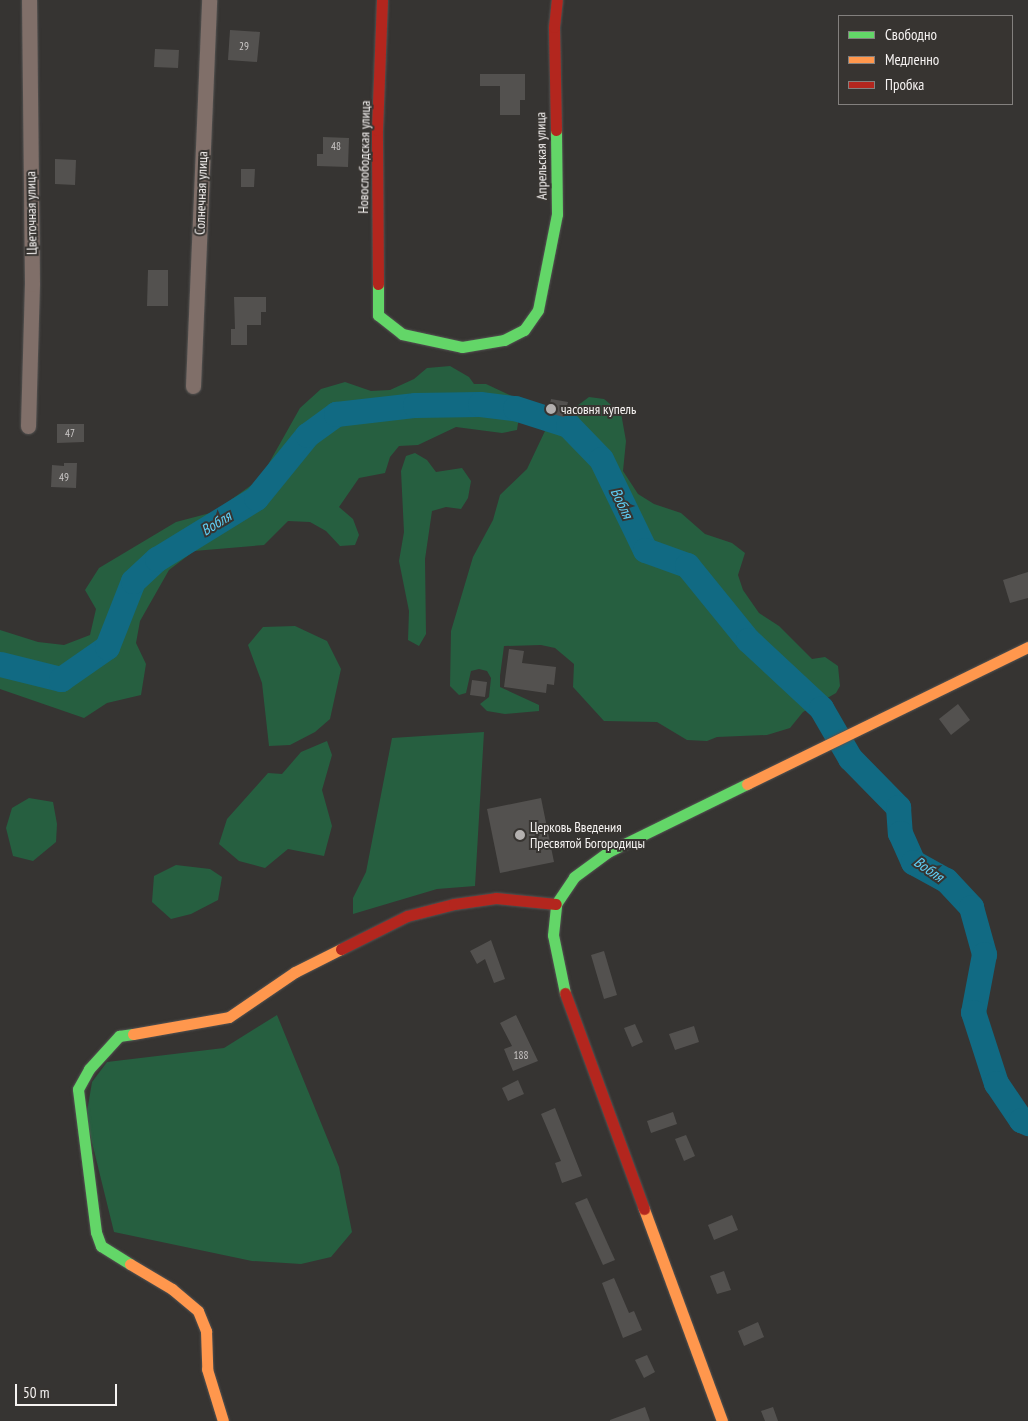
<!DOCTYPE html>
<meta charset="utf-8">
<style>
body{margin:0}
#map{position:relative;width:1028px;height:1421px;overflow:hidden;background:#363432;font-family:"PT Sans Narrow",sans-serif}
div>[style]{position:absolute}
[style*='--x']{left:calc(var(--x)*1px);top:calc(var(--y)*1px);width:calc(var(--w)*1px);rotate:calc(var(--a)*1deg)}
.green>*{inset:0;background:#265f40}
.river>*{height:25px;margin:-12.5px;padding:0 12.5px;transform-origin:12.5px;border-radius:12.5px;background:#116a83}
.building>*{inset:0;background:#53514f}
.roads{filter:drop-shadow(0 0 1px #545352) drop-shadow(0 0 1px #545352)}
.street>*{height:15px;margin:-7.5px;padding:0 7.5px;transform-origin:7.5px;border-radius:7.5px;background:#806f69}
.fast>*{height:11px;margin:-5.5px;padding:0 5.5px;transform-origin:5.5px;border-radius:5.5px;background:#63d668}
.slow>*{height:11px;margin:-5.5px;padding:0 5.5px;transform-origin:5.5px;border-radius:5.5px;background:#ff974d}
.jam>*{height:11px;margin:-5.5px;padding:0 5.5px;transform-origin:5.5px;border-radius:5.5px;background:#b3261e}
.dots>*{width:14px;height:14px;translate:-50% -50%;box-sizing:border-box;border:2px solid #373431;border-radius:50%}
span{translate:-50% -50%;white-space:nowrap;text-align:center;line-height:1.15;-webkit-text-stroke:4px #373431;paint-order:stroke}
.number-label{font-size:11px;color:#cdcac9}
.number-label span{-webkit-text-stroke-width:0}
.street-label{font-size:14px;color:#f6f3f2}
.poi-label{font-size:14px;color:#f6f3f2}
.left{translate:0 -50%;text-align:left}
.water-label{font-size:15px;color:#60d0f7;font-style:italic}
.legend{position:absolute;left:838px;top:15px;width:175px;height:90px;box-sizing:border-box;background:#373431;border:1px solid #83807e;margin:0;padding:6px 9px;list-style:none;font-size:15px;color:#f6f3f2}
.legend li{display:flex;align-items:center;gap:10px;height:25px}
.legend b{width:25px;border:1px solid #83807e}
.scale{position:absolute;left:15px;top:1384px;width:102px;height:22px;box-sizing:border-box;border:2px solid #f6f3f2;border-top:0;padding-left:6px;font-size:15px;line-height:18px;white-space:nowrap;color:#f6f3f2;-webkit-text-stroke:4px #373431;paint-order:stroke}
</style>
<div id="map">
<div class="green">
<i style="clip-path:polygon(450px 366px,469px 377px,474px 384px,486px 384px,518px 399px,521px 403px,517px 430px,502px 433px,456px 427px,418px 445px,399px 446px,390px 457px,385px 473px,359px 478px,339px 507px,353px 519px,359px 535px,355px 545px,340px 546px,326px 531px,310px 522px,288px 521px,264px 545px,194px 551px,169px 570px,140px 621px,136px 643px,146px 664px,141px 695px,107px 703px,84px 718px,0 689px,0 630px,38px 642px,64px 645px,90px 635px,96px 609px,85px 590px,99px 568px,176px 522px,214px 512px,260px 479px,300px 408px,321px 389px,345px 382px,371px 391px,390px 390px,414px 379px,427px 368px)"></i>
<i style="clip-path:polygon(589px 397px,604px 399px,621px 413px,626px 441px,623px 471px,638px 494px,654px 504px,681px 513px,705px 534px,732px 543px,745px 553px,738px 575px,743px 590px,759px 613px,779px 626px,812px 659px,825px 657px,838px 666px,840px 686px,836px 693px,803px 712px,790px 728px,767px 735px,717px 737px,707px 741px,687px 740px,657px 722px,604px 721px,573px 687px,574px 664px,555px 648px,541px 645px,504px 646px,500px 676px,500px 687px,539px 705px,539px 711px,505px 714px,487px 711px,480px 704px,489px 697px,491px 678px,487px 671px,479px 669px,471px 671px,466px 693px,459px 695px,450px 686px,451px 631px,473px 557px,493px 520px,500px 495px,527px 469px,545px 431px,559px 429px,574px 421px,577px 406px)"></i>
<i style="clip-path:polygon(415px 453px,427px 460px,436px 472px,462px 468px,471px 481px,468px 498px,461px 509px,446px 507px,432px 511px,425px 559px,426px 634px,419px 646px,408px 640px,409px 611px,399px 561px,404px 532px,401px 471px,406px 456px)"></i>
<i style="clip-path:polygon(295px 626px,327px 641px,341px 669px,330px 719px,315px 732px,290px 745px,269px 746px,262px 683px,248px 645px,263px 627px)"></i>
<i style="clip-path:polygon(484px 732px,475px 886px,437px 889px,353px 914px,353px 898px,366px 872px,392px 738px)"></i>
<i style="clip-path:polygon(327px 741px,332px 755px,322px 790px,332px 826px,324px 856px,288px 849px,265px 868px,239px 861px,219px 844px,227px 819px,268px 773px,282px 774px,301px 752px)"></i>
<i style="clip-path:polygon(29px 798px,53px 802px,57px 824px,56px 842px,33px 861px,13px 856px,6px 828px,12px 808px)"></i>
<i style="clip-path:polygon(176px 865px,210px 869px,222px 877px,218px 900px,191px 914px,171px 919px,152px 902px,154px 876px)"></i>
<i style="clip-path:polygon(277px 1015px,339px 1167px,352px 1232px,331px 1257px,301px 1264px,252px 1261px,114px 1232px,86px 1118px,92px 1082px,107px 1062px,224px 1048px)"></i>
</div>
<div class="river">
<i style="--x:0;--y:664;--w:63;--a:13.8"></i>
<i style="--x:61;--y:679;--w:56;--a:-34.8"></i>
<i style="--x:107;--y:647;--w:71;--a:-68.5"></i>
<i style="--x:133;--y:581;--w:33;--a:-43"></i>
<i style="--x:157;--y:559;--w:116;--a:-31.6"></i>
<i style="--x:256;--y:498;--w:81;--a:-51"></i>
<i style="--x:307;--y:435;--w:36;--a:-36"></i>
<i style="--x:336;--y:414;--w:80;--a:-6.5"></i>
<i style="--x:415;--y:405;--w:65;--a:-0.9"></i>
<i style="--x:480;--y:404;--w:35;--a:7"></i>
<i style="--x:515;--y:408;--w:56;--a:17.8"></i>
<i style="--x:568;--y:425;--w:47;--a:45.9"></i>
<i style="--x:601;--y:459;--w:101;--a:64.2"></i>
<i style="--x:645;--y:550;--w:45;--a:19.7"></i>
<i style="--x:687;--y:565;--w:97;--a:50.9"></i>
<i style="--x:748;--y:640;--w:100;--a:43"></i>
<i style="--x:821;--y:708;--w:58;--a:59.9"></i>
<i style="--x:850;--y:758;--w:69;--a:45.6"></i>
<i style="--x:898;--y:807;--w:26;--a:86"></i>
<i style="--x:900;--y:833;--w:32;--a:66"></i>
<i style="--x:913;--y:862;--w:38;--a:29"></i>
<i style="--x:946;--y:880;--w:37;--a:47"></i>
<i style="--x:971;--y:907;--w:49;--a:74.5"></i>
<i style="--x:984;--y:954;--w:59;--a:100.7"></i>
<i style="--x:973;--y:1012;--w:75;--a:72.1"></i>
<i style="--x:996;--y:1083;--w:45;--a:56"></i>
<i style="--x:1021;--y:1120;--w:8;--a:23"></i>
</div>
<div class="building">
<i style="clip-path:polygon(230px 30px,260px 32px,257px 62px,228px 60px)"></i>
<i style="clip-path:polygon(155px 49px,179px 50px,178px 68px,154px 67px)"></i>
<i style="clip-path:polygon(480px 74px,525px 74px,525px 100px,520px 100px,520px 115px,500px 115px,500px 86px,480px 86px)"></i>
<i style="clip-path:polygon(323px 137px,349px 138px,348px 167px,317px 166px,317px 154px,323px 154px)"></i>
<i style="clip-path:polygon(55px 159px,76px 160px,75px 185px,55px 184px)"></i>
<i style="clip-path:polygon(241px 169px,255px 169px,254px 187px,241px 187px)"></i>
<i style="clip-path:polygon(148px 270px,168px 270px,168px 306px,147px 306px)"></i>
<i style="clip-path:polygon(234px 297px,266px 297px,266px 312px,261px 312px,261px 325px,247px 325px,247px 345px,231px 345px,231px 329px,235px 329px)"></i>
<i style="clip-path:polygon(551px 399px,568px 402px,564px 417px,548px 413px)"></i>
<i style="clip-path:polygon(57px 424px,84px 424px,84px 442px,57px 443px)"></i>
<i style="clip-path:polygon(64px 463px,77px 463px,76px 488px,51px 487px,52px 465px,64px 466px)"></i>
<i style="clip-path:polygon(1028px 572px,1028px 598px,1010px 603px,1003px 580px)"></i>
<i style="clip-path:polygon(509px 649px,524px 651px,522px 663px,556px 667px,554px 685px,547px 684px,546px 693px,504px 687px)"></i>
<i style="clip-path:polygon(472px 680px,487px 682px,485px 697px,470px 695px)"></i>
<i style="clip-path:polygon(958px 704px,970px 720px,951px 735px,939px 719px)"></i>
<i style="clip-path:polygon(541px 798px,554px 862px,500px 873px,487px 809px)"></i>
<i style="clip-path:polygon(491px 940px,505px 979px,494px 983px,485px 959px,477px 964px,470px 951px)"></i>
<i style="clip-path:polygon(604px 951px,617px 995px,604px 999px,591px 955px)"></i>
<i style="clip-path:polygon(516px 1015px,538px 1061px,513px 1071px,504px 1049px,512px 1046px,500px 1023px)"></i>
<i style="clip-path:polygon(635px 1024px,643px 1042px,632px 1047px,624px 1028px)"></i>
<i style="clip-path:polygon(694px 1026px,699px 1042px,675px 1050px,669px 1034px)"></i>
<i style="clip-path:polygon(518px 1080px,524px 1094px,508px 1101px,502px 1088px)"></i>
<i style="clip-path:polygon(555px 1108px,582px 1176px,562px 1183px,555px 1163px,561px 1161px,541px 1114px)"></i>
<i style="clip-path:polygon(673px 1112px,677px 1124px,651px 1133px,647px 1121px)"></i>
<i style="clip-path:polygon(686px 1135px,695px 1156px,684px 1161px,675px 1139px)"></i>
<i style="clip-path:polygon(587px 1198px,615px 1260px,603px 1265px,575px 1203px)"></i>
<i style="clip-path:polygon(732px 1215px,738px 1230px,714px 1240px,708px 1225px)"></i>
<i style="clip-path:polygon(724px 1271px,731px 1290px,717px 1294px,710px 1276px)"></i>
<i style="clip-path:polygon(614px 1278px,629px 1313px,634px 1311px,642px 1330px,623px 1338px,602px 1283px)"></i>
<i style="clip-path:polygon(758px 1322px,764px 1337px,744px 1346px,738px 1331px)"></i>
<i style="clip-path:polygon(647px 1355px,655px 1372px,644px 1378px,635px 1360px)"></i>
<i style="clip-path:polygon(645px 1407px,650px 1421px,610px 1421px,610px 1420px)"></i>
<i style="clip-path:polygon(773px 1407px,778px 1421px,765px 1421px,761px 1411px)"></i>
</div>
<div class="roads">
<div class="street">
<i style="--x:193;--y:386;--w:386;--a:-87.6"></i>
<i style="--x:28;--y:426;--w:142;--a:-88.4"></i>
<i style="--x:32;--y:284;--w:284;--a:-90.6"></i>
</div>
<div class="fast">
<i style="--x:378;--y:284;--w:31;--a:90"></i>
<i style="--x:378;--y:315;--w:31;--a:38"></i>
<i style="--x:402;--y:334;--w:61;--a:12.2"></i>
<i style="--x:462;--y:347;--w:43;--a:-9.5"></i>
<i style="--x:504;--y:340;--w:22;--a:-27"></i>
<i style="--x:524;--y:330;--w:24;--a:-55"></i>
<i style="--x:538;--y:310;--w:98;--a:-78.8"></i>
<i style="--x:557;--y:214;--w:84;--a:-90.7"></i>
<i style="--x:565;--y:993;--w:59;--a:-101.7"></i>
<i style="--x:553;--y:935;--w:31;--a:-84"></i>
<i style="--x:556;--y:904;--w:32;--a:-56"></i>
<i style="--x:574;--y:877;--w:42;--a:-36.3"></i>
<i style="--x:608;--y:852;--w:155;--a:-26.1"></i>
<i style="--x:130;--y:1264;--w:34;--a:-148"></i>
<i style="--x:101;--y:1246;--w:15;--a:-110"></i>
<i style="--x:96;--y:1232;--w:144;--a:-97.2"></i>
<i style="--x:78;--y:1089;--w:23;--a:-61"></i>
<i style="--x:89;--y:1069;--w:45;--a:-47.7"></i>
<i style="--x:119;--y:1036;--w:14;--a:-8"></i>
</div>
<div class="slow">
<i style="--x:747;--y:784;--w:313;--a:-26"></i>
<i style="--x:133;--y:1034;--w:97;--a:-10"></i>
<i style="--x:229;--y:1017;--w:80;--a:-34.3"></i>
<i style="--x:295;--y:972;--w:51;--a:-26.6"></i>
<i style="--x:644;--y:1209;--w:226;--a:69.8"></i>
<i style="--x:130;--y:1264;--w:49;--a:30.8"></i>
<i style="--x:172;--y:1289;--w:34;--a:40"></i>
<i style="--x:198;--y:1311;--w:22;--a:68"></i>
<i style="--x:206;--y:1331;--w:38;--a:88"></i>
<i style="--x:207;--y:1369;--w:54;--a:72.9"></i>
</div>
<div class="jam">
<i style="--x:556;--y:130;--w:103;--a:-91.1"></i>
<i style="--x:554;--y:27;--w:27;--a:-84"></i>
<i style="--x:378;--y:284;--w:154;--a:-90.4"></i>
<i style="--x:377;--y:130;--w:130;--a:-87.8"></i>
<i style="--x:341;--y:949;--w:74;--a:-26.6"></i>
<i style="--x:407;--y:916;--w:49;--a:-14.3"></i>
<i style="--x:454;--y:904;--w:42;--a:-8.1"></i>
<i style="--x:496;--y:898;--w:60;--a:5.7"></i>
<i style="--x:565;--y:993;--w:230;--a:69.9"></i>
</div>
</div>
<div class="dots">
<i style="left:551px;top:409px;background:#b3b0af"></i>
<i style="left:520px;top:835px;background:#b3b0af"></i>
</div>
<div class="number-label">
<span style="left:244px;top:46px">29</span>
<span style="left:336px;top:146px">48</span>
<span style="left:70px;top:433px">47</span>
<span style="left:64px;top:477px">49</span>
<span style="left:521px;top:1055px">188</span>
</div>
<div class="street-label">
<span style="left:541px;top:156px;rotate:-91deg">Апрельская улица</span>
<span style="left:364px;top:157px;rotate:-89deg">Новослободская улица</span>
<span style="left:201px;top:193px;rotate:-88deg">Солнечная улица</span>
<span style="left:31px;top:213px;rotate:-91deg">Цветочная улица</span>
</div>
<div class="poi-label">
<span class="left" style="left:561px;top:409px">часовня купель</span>
<span class="left" style="left:530px;top:835px">Церковь Введения<br>Пресвятой Богородицы</span>
</div>
<div class="water-label">
<span style="left:622px;top:503px;rotate:64deg">Вобля</span>
<span style="left:216px;top:523px;rotate:-32deg">Вобля</span>
<span style="left:929px;top:869px;rotate:35deg">Вобля</span>
</div>
<ul class="legend">
<li><b style="height:6px;background:#63d668"></b>Свободно</li>
<li><b style="height:6px;background:#ff974d"></b>Медленно</li>
<li><b style="height:6px;background:#b3261e"></b>Пробка</li>
</ul>
<div class="scale">50 m</div>
</div>
